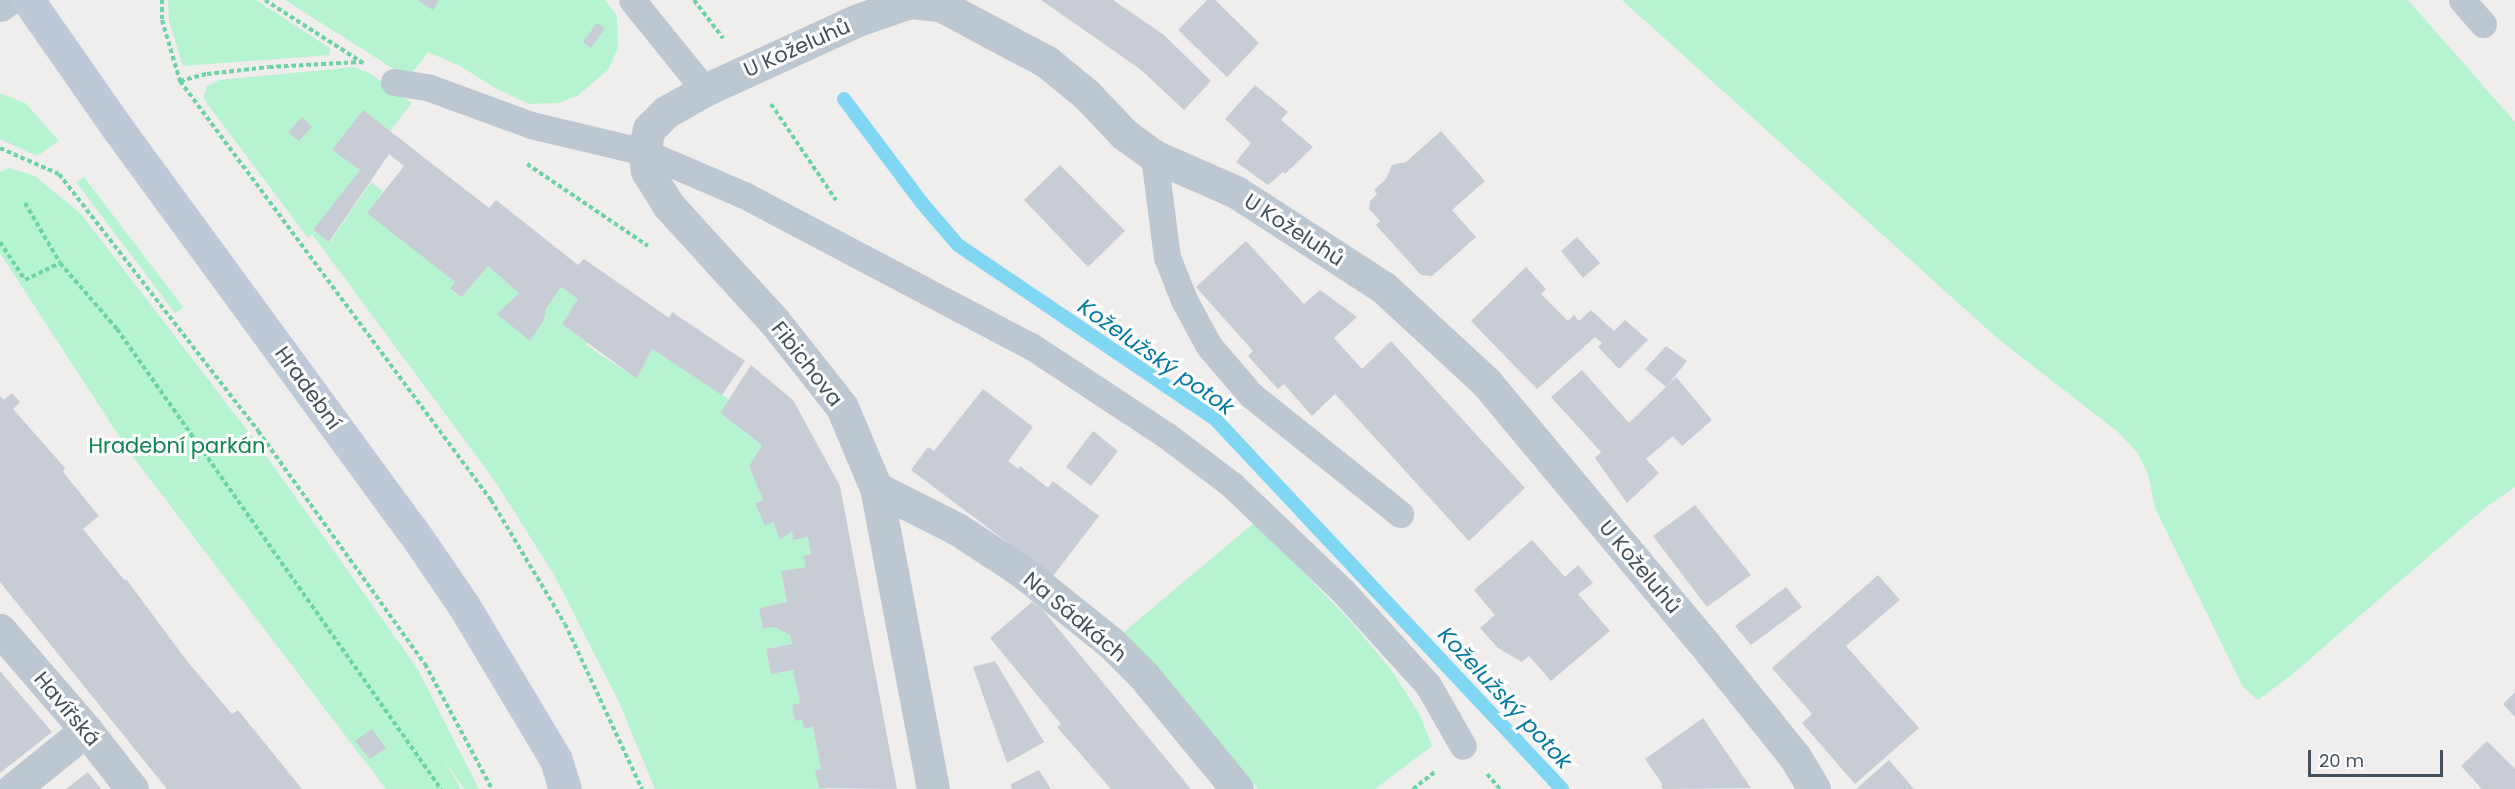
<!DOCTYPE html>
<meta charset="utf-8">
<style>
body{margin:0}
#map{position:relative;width:2515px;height:789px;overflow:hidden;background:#f0eded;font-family:Poppins,sans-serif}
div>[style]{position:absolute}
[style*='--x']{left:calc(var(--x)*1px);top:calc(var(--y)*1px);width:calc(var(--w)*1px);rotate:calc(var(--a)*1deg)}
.green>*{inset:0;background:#b6f3d0}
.stream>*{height:14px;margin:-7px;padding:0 7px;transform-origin:7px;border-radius:7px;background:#7fd7f4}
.building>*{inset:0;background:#c8ccd4}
.path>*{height:4px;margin-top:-2px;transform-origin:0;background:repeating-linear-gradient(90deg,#6bd3a4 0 4.5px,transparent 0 7.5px)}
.service>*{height:27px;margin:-13.5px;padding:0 13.5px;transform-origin:13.5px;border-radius:13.5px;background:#bcc7d1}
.minor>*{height:33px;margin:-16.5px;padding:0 16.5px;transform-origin:16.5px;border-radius:16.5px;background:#bcc7d1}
.secondary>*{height:33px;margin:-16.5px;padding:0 16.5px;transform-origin:16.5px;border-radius:16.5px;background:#bec9d8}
span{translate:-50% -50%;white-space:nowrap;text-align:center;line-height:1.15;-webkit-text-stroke:6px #fff;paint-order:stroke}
.street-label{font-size:21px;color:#44505c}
.park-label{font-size:21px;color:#0e844e}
.water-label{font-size:22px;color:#027aa3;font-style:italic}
.scale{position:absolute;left:2308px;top:750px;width:135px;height:27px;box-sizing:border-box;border:3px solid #44505c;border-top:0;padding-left:8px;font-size:18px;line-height:21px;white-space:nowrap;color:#44505c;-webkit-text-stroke:4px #fff;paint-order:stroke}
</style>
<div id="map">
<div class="green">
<i style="clip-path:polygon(168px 0,256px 0,330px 48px,330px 55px,183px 66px,169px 21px)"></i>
<i style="clip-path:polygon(285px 0,605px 0,617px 16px,618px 48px,608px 70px,577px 96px,558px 103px,529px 104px,497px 89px,460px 66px,428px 52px,408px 78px)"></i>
<i style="clip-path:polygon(1622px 0,2408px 0,2515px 122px,2515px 487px,2486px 507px,2289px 677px,2258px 700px,2243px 687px,2155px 508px,2148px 474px,2137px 452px,2118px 432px,1997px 338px)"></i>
<i style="clip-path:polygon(354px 67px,369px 73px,412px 103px,390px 131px,332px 150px,360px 170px,314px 231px,330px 242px,371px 182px,383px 191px,368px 213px,455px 282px,450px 290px,462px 297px,488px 266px,519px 293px,498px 314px,530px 340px,544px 320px,546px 309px,561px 287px,578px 299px,562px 324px,587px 342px,586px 345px,637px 379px,652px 349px,729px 399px,720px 413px,762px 445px,749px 466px,763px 500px,755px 503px,765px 525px,773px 522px,780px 540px,792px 531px,793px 540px,808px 537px,811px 554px,804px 556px,806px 567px,781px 571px,787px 602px,759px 608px,763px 629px,774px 627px,790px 635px,792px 644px,766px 649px,771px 674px,793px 670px,800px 703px,792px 705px,795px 721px,802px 720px,804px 729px,813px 727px,821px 769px,816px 770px,818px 787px,825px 786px,826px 789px,655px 789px,619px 702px,553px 573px,494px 480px,312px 234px,308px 238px,203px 98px,207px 86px,219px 80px)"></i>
<i style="clip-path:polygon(0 93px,25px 103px,59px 141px,37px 156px,0 139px)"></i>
<i style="clip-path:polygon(10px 168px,35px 176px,81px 214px,254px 439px,417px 668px,479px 789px,464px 789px,442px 757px,461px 789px,386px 789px,130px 453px,0 253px,0 172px)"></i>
<i style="clip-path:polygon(84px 177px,183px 307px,175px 313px,76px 182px)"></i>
<i style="clip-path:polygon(1255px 522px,1353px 624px,1392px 671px,1420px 715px,1432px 746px,1375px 789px,1258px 789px,1124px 632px)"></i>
</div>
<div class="stream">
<i style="--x:844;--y:99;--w:130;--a:53.1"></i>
<i style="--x:922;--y:203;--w:55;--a:49.4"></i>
<i style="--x:958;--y:245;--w:312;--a:34.1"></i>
<i style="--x:1216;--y:420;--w:506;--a:46.84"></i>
</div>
<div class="building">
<i style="clip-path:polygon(417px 0,439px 0,433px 10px)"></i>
<i style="clip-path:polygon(1041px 0,1113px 0,1164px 35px,1211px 81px,1184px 110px,1140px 69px)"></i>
<i style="clip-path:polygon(1207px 0,1215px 0,1259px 43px,1227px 77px,1178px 30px)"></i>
<i style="clip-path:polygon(597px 23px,605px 28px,591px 48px,583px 42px)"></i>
<i style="clip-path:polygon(1255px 85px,1288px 112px,1281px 120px,1313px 147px,1285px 174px,1283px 172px,1268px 185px,1236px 162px,1251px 143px,1225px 119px)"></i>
<i style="clip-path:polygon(363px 110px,489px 208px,496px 200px,578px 265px,584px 259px,669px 318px,672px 312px,745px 361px,722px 395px,652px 349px,637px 379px,562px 324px,578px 299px,561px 287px,546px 309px,544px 320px,530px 341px,497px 314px,519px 293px,488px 266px,462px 297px,450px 289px,455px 282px,367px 213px,404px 166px,389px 154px,329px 242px,313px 230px,360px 170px,332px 150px)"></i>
<i style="clip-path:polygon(302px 117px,312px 127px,299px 141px,288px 132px)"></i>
<i style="clip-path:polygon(1441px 131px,1485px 181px,1452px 210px,1476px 237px,1432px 276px,1421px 275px,1376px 225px,1380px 221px,1369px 209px,1370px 201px,1377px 194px,1374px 190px,1386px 179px,1392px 165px,1406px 162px)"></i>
<i style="clip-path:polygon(1060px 165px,1125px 231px,1088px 267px,1024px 200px)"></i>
<i style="clip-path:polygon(1577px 237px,1600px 263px,1583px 278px,1561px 251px)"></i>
<i style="clip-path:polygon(1246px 241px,1304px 304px,1320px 290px,1357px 317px,1334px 338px,1362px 369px,1391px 341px,1525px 488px,1469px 541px,1335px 394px,1312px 416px,1284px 384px,1278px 389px,1248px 356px,1253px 351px,1196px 287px)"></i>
<i style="clip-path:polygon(1526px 267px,1546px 289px,1541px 294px,1568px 321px,1574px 315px,1579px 321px,1591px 310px,1614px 331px,1625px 320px,1648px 340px,1619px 369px,1598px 347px,1602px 343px,1595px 337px,1537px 389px,1471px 321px)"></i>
<i style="clip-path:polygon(1666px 346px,1687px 361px,1667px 386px,1676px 377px,1712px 420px,1682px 446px,1673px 436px,1646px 459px,1659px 473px,1627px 503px,1595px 458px,1601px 452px,1551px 397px,1582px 370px,1629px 423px,1666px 387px,1645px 369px)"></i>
<i style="clip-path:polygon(751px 365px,793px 400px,840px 486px,897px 789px,819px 788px,815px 770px,821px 769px,813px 727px,804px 729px,802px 720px,795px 721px,792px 705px,800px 703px,793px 670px,771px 674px,766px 649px,792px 644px,790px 635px,774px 627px,763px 629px,759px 608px,787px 602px,781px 571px,806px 567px,803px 556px,811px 554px,808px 537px,793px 540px,792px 531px,780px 540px,773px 522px,765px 526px,755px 503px,763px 500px,749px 466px,762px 445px,720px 413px)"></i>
<i style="clip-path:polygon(983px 389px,1033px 427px,1008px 461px,1018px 469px,1020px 466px,1048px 488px,1053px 481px,1099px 516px,1050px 580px,1007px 542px,911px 470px,928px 447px,934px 451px)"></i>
<i style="clip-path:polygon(12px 393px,20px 402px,13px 409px,65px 468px,63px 472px,99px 516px,83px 529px,125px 581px,126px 579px,187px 661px,232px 714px,238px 710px,302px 789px,167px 789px,0 582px,0 396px,4px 400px)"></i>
<i style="clip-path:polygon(1093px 431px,1118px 451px,1091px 486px,1066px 467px)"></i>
<i style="clip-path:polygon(1695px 505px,1751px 575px,1707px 607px,1653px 536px)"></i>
<i style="clip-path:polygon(1532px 540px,1565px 577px,1578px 565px,1593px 583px,1578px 594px,1610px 631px,1551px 681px,1529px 656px,1522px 662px,1498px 648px,1480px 628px,1495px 615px,1474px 590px)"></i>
<i style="clip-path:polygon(1878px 575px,1900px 600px,1846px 646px,1919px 728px,1855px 784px,1802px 723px,1812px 714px,1772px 668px)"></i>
<i style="clip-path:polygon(1786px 587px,1802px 607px,1751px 645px,1735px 626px)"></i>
<i style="clip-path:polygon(1032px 602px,1042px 609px,1191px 789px,1111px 789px,1057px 727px,1061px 724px,990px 638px)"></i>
<i style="clip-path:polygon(995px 661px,1044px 742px,1007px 763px,973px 667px)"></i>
<i style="clip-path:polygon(0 671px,52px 732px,0 773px)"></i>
<i style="clip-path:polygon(2515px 692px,2515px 717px,2503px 704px)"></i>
<i style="clip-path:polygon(1703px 718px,1751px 788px,1663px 789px,1661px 786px,1663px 785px,1645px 759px)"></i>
<i style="clip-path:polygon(372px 729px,386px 748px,370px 759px,355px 741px)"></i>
<i style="clip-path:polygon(2487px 741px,2515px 769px,2515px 789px,2482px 789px,2461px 766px)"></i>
<i style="clip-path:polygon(1889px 760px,1914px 789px,1856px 789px)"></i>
<i style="clip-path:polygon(1039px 770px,1051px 789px,1012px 789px,1011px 784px)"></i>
<i style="clip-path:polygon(88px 772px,101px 789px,66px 789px)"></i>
</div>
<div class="path">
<i style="--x:162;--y:0;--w:20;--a:90"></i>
<i style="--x:162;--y:20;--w:64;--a:73.6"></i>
<i style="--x:180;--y:81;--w:522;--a:53.42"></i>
<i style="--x:491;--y:500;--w:144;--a:59.2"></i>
<i style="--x:565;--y:624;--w:182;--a:65"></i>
<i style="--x:265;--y:0;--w:117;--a:32.7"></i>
<i style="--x:694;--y:0;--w:48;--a:52.7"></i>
<i style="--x:180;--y:81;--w:28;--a:-15"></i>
<i style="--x:207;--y:74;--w:62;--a:-6.4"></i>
<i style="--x:269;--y:67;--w:92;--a:-3.1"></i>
<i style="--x:771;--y:104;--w:116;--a:55.9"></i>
<i style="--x:0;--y:148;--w:64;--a:23.8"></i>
<i style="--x:59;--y:174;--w:325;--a:52.2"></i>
<i style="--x:258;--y:431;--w:287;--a:54.4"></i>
<i style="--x:425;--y:664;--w:142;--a:61.8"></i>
<i style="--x:527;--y:164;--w:146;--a:34.1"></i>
<i style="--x:25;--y:203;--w:69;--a:59.7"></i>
<i style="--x:0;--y:242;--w:45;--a:56.7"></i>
<i style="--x:25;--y:280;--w:39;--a:-26"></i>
<i style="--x:60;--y:263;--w:87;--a:49.2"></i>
<i style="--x:117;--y:329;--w:563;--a:54.84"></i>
<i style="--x:1487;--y:774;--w:20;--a:49"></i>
<i style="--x:1413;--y:789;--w:29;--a:-38"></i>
</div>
<div class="service">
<i style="--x:632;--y:0;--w:116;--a:51"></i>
<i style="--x:2462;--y:0;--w:32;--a:49"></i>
<i style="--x:394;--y:82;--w:36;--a:9"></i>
<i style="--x:430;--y:88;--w:108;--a:20.1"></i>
<i style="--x:531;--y:125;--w:116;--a:13.4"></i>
<i style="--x:644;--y:152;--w:109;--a:23.3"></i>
<i style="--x:744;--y:195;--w:324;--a:27.8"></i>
<i style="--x:1031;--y:346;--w:162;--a:33.4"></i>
<i style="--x:1166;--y:435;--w:83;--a:37.1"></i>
<i style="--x:1232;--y:485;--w:153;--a:43.7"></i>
<i style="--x:1343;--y:591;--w:127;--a:47.9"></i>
<i style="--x:1428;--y:685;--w:70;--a:60.2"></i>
<i style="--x:1154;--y:156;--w:102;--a:82.7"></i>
<i style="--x:1167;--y:257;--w:46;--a:68.4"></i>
<i style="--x:1184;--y:300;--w:52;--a:61.5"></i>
<i style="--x:1209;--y:346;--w:65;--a:49.4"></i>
<i style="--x:1251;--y:395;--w:191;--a:38.6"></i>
</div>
<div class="minor">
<i style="--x:0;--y:5;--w:9;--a:-36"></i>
<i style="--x:876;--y:488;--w:91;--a:26.8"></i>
<i style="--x:957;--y:529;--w:75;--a:33.1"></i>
<i style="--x:1020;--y:570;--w:117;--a:38.7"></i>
<i style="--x:1111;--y:643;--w:47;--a:45"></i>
<i style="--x:1144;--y:676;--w:146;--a:50.5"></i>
<i style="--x:0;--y:630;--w:132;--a:49.3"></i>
<i style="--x:86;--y:730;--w:75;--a:52.1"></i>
<i style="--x:13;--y:789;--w:94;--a:-38.9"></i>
<i style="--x:933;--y:789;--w:306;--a:-100.7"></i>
<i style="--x:876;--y:488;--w:88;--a:-112.8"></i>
<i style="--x:842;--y:407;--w:110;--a:-128.3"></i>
<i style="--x:774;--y:321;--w:156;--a:-132.4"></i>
<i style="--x:669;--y:206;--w:41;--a:-122.2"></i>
<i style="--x:647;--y:171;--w:19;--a:-99"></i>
<i style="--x:644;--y:152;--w:24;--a:-78"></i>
<i style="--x:649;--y:129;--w:24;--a:-45"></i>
<i style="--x:666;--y:112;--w:45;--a:-29.4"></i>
<i style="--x:705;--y:90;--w:168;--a:-24.6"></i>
<i style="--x:858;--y:20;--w:55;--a:-19.1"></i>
<i style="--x:910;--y:2;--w:30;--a:6"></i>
<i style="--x:940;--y:5;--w:121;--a:28"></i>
<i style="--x:1047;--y:62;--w:52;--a:39.5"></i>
<i style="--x:1087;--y:95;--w:54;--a:46.5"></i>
<i style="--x:1124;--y:134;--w:37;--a:36"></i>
<i style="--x:1154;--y:156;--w:90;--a:23.7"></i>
<i style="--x:1236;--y:192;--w:175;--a:32.9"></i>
<i style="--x:1383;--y:287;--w:140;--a:42.7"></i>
<i style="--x:1486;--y:382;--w:337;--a:50.2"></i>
<i style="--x:1702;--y:641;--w:149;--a:51.3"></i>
<i style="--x:1795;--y:757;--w:37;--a:59"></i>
</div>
<div class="secondary">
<i style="--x:28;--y:0;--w:157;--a:55.1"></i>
<i style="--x:118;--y:129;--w:497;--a:53.8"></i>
<i style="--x:412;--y:530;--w:92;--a:55.6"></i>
<i style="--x:464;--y:606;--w:179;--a:59.1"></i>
<i style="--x:556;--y:760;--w:30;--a:73"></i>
</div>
<div class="street-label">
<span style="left:797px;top:48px;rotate:-24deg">U Koželuhů</span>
<span style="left:1294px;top:230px;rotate:33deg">U Koželuhů</span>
<span style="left:807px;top:364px;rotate:52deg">Fibichova</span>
<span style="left:308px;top:388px;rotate:54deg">Hradební</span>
<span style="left:1640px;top:567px;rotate:50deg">U Koželuhů</span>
<span style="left:1075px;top:617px;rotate:40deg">Na Sádkách</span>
<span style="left:67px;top:709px;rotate:50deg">Havířská</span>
</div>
<div class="park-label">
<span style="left:177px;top:446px">Hradební parkán</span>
</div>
<div class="water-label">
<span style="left:1156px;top:357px;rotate:35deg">Koželužský potok</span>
<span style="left:1505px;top:698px;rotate:47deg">Koželužský potok</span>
</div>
<div class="scale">20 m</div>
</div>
